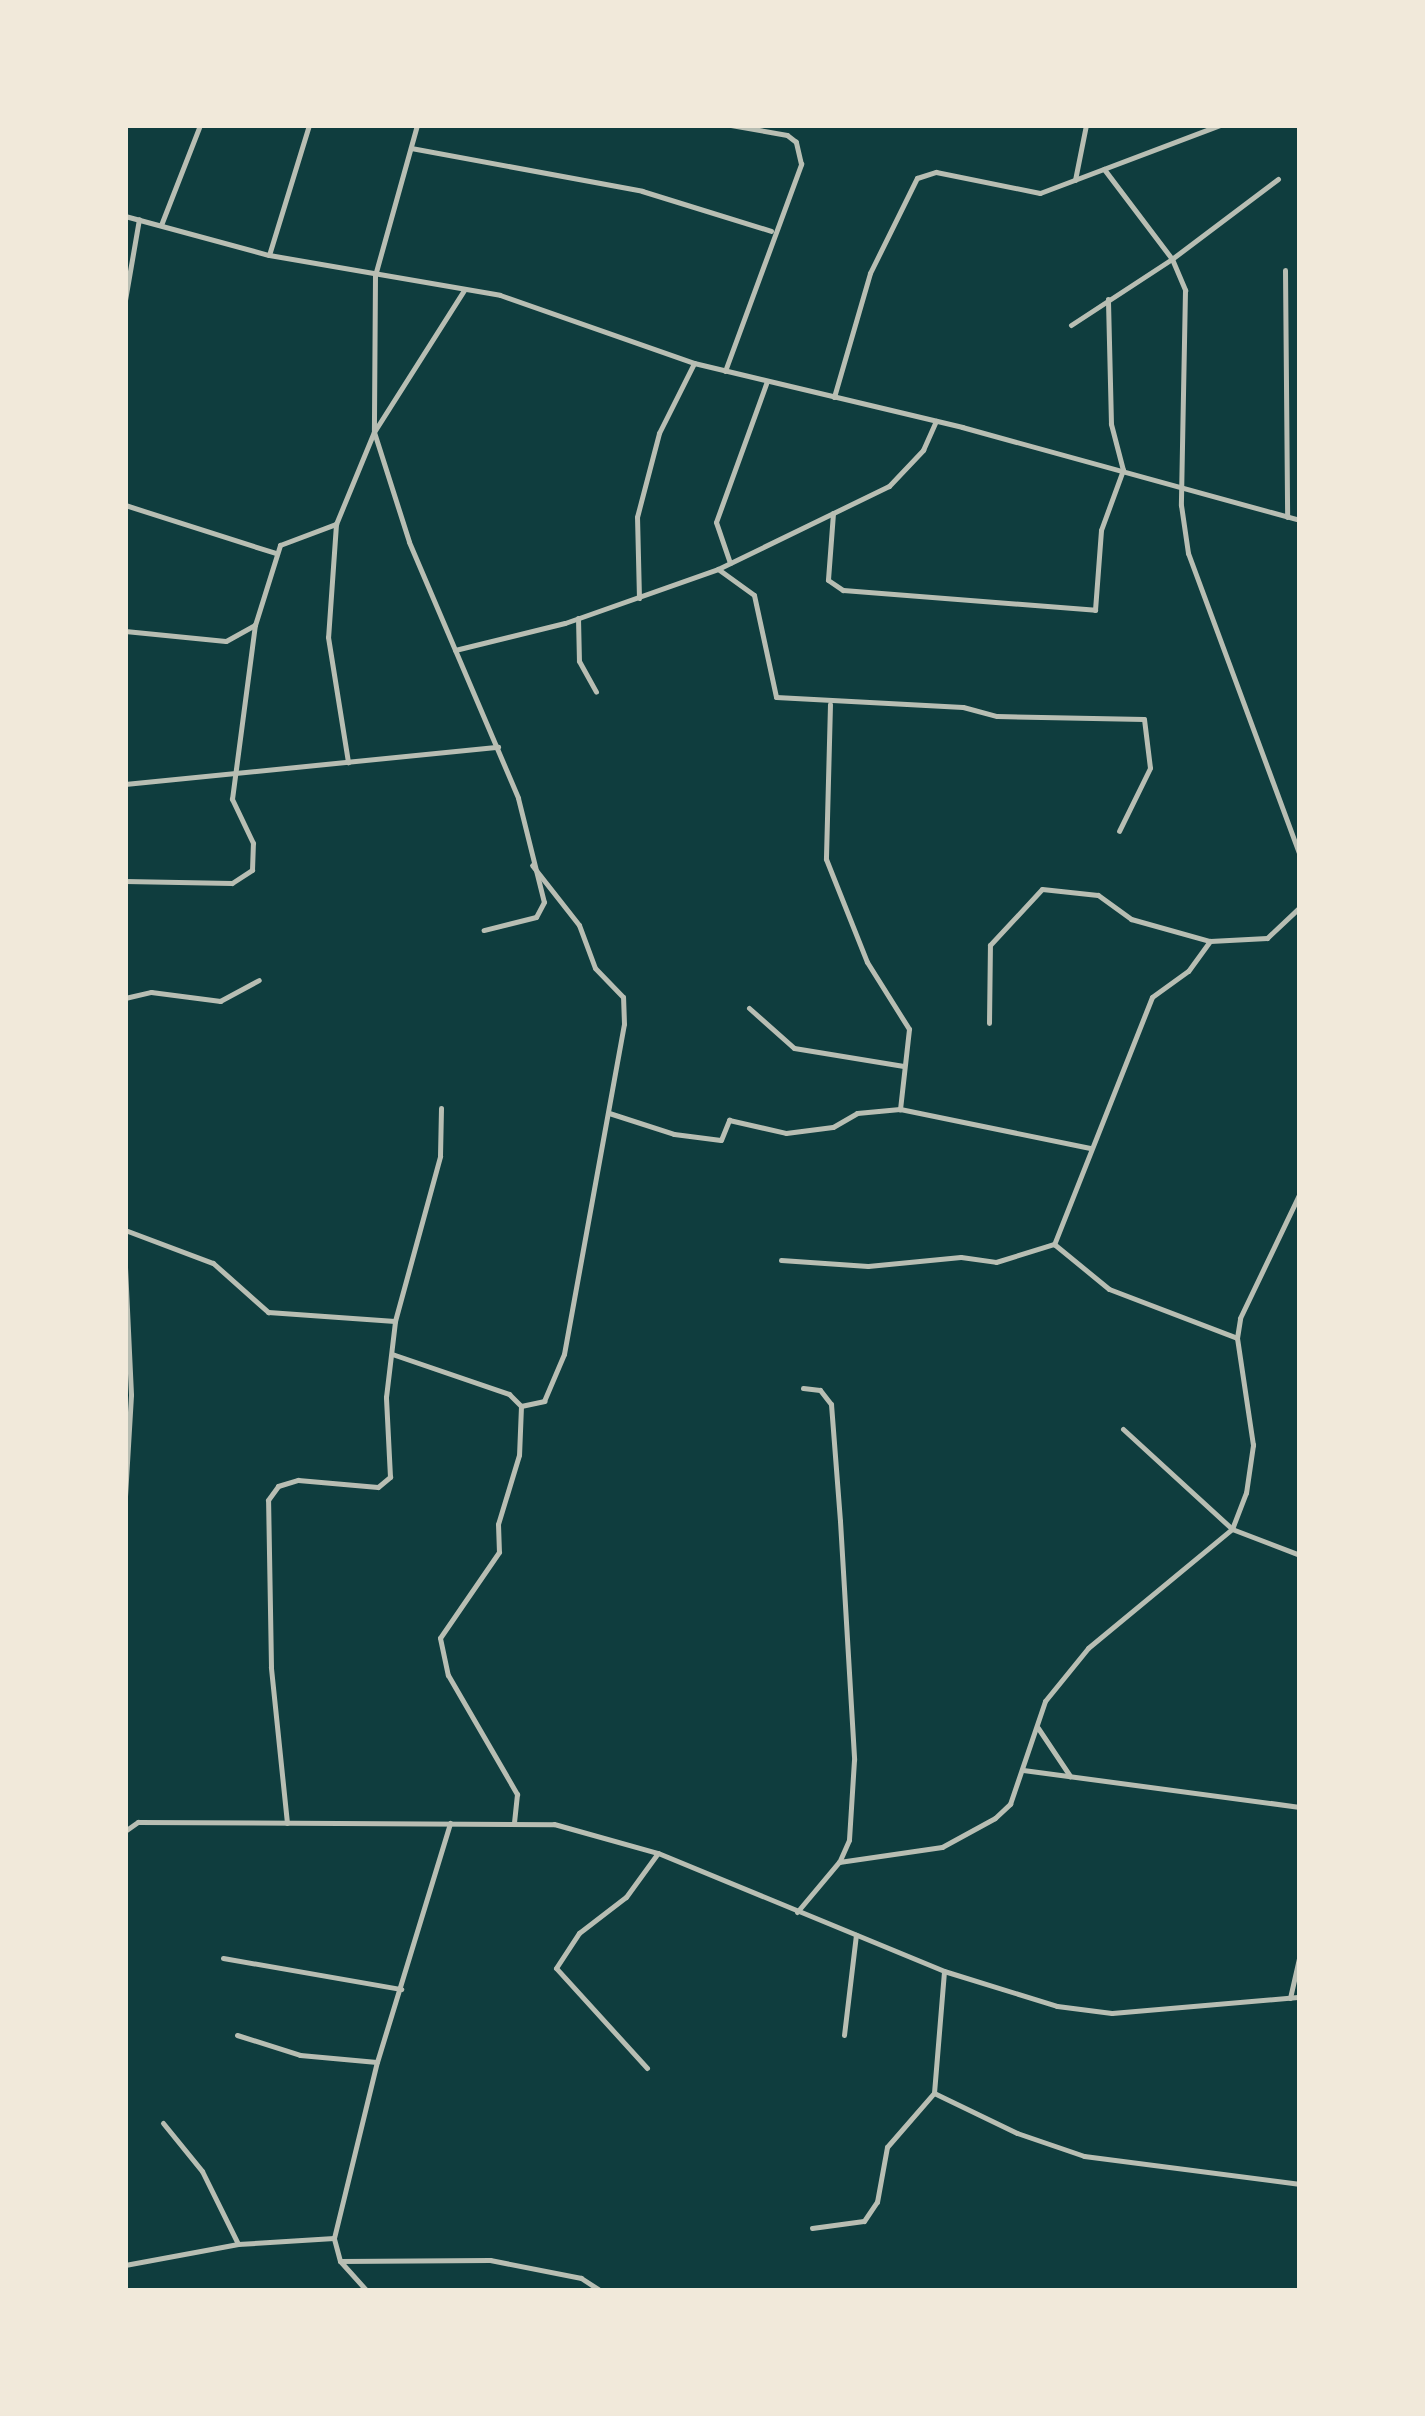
<!DOCTYPE html>
<style>
body{margin:0}
#map{position:relative;width:1425px;height:2416px;overflow:hidden;background:#0f3d3e;font-family:"Times New Roman",serif}
div>[style]{position:absolute}
[style*='--x']{left:calc(var(--x)*1px);top:calc(var(--y)*1px);width:calc(var(--w)*1px);rotate:calc(var(--a)*1deg)}
.minor>*{height:5px;margin:-2.5px;padding:0 2.5px;transform-origin:2.5px;border-radius:2.5px;background:#b8beb3}
span{translate:-50% -50%;white-space:nowrap;text-align:center;line-height:1.15;-webkit-text-stroke:10px #f1e9da;paint-order:stroke}
.frame{position:absolute;inset:0;border:128px solid #f1e9da;pointer-events:none}
</style>
<div id="map">
<div class="minor">
<i style="--x:417;--y:125;--w:156;--a:105.6"></i>
<i style="--x:375;--y:275;--w:157;--a:90.4"></i>
<i style="--x:374;--y:432;--w:115;--a:72.3"></i>
<i style="--x:409;--y:542;--w:278;--a:66.9"></i>
<i style="--x:518;--y:798;--w:107;--a:76"></i>
<i style="--x:544;--y:902;--w:17;--a:118"></i>
<i style="--x:536;--y:917;--w:54;--a:166"></i>
<i style="--x:411;--y:148;--w:235;--a:10.5"></i>
<i style="--x:642;--y:191;--w:135;--a:17.2"></i>
<i style="--x:1278;--y:179;--w:133;--a:143"></i>
<i style="--x:1172;--y:259;--w:34;--a:67"></i>
<i style="--x:1185;--y:290;--w:215;--a:91.1"></i>
<i style="--x:1181;--y:505;--w:49;--a:81.7"></i>
<i style="--x:1188;--y:553;--w:322;--a:69.7"></i>
<i style="--x:1075;--y:180;--w:56;--a:-78.7"></i>
<i style="--x:125;--y:216;--w:149;--a:15.2"></i>
<i style="--x:269;--y:255;--w:234;--a:9.8"></i>
<i style="--x:500;--y:295;--w:206;--a:19.3"></i>
<i style="--x:694;--y:363;--w:276;--a:13.4"></i>
<i style="--x:962;--y:427;--w:351;--a:15.4"></i>
<i style="--x:161;--y:225;--w:107;--a:-68.7"></i>
<i style="--x:269;--y:255;--w:136;--a:-72.9"></i>
<i style="--x:1285;--y:270;--w:247;--a:89.5"></i>
<i style="--x:125;--y:300;--w:82;--a:-80.2"></i>
<i style="--x:1071;--y:325;--w:121;--a:-33.2"></i>
<i style="--x:1172;--y:259;--w:113;--a:-127.1"></i>
<i style="--x:725;--y:371;--w:221;--a:-69.8"></i>
<i style="--x:801;--y:164;--w:23;--a:-103"></i>
<i style="--x:796;--y:142;--w:11;--a:-142"></i>
<i style="--x:787;--y:135;--w:57;--a:-169.9"></i>
<i style="--x:834;--y:397;--w:129;--a:-73.8"></i>
<i style="--x:870;--y:273;--w:106;--a:-63.7"></i>
<i style="--x:917;--y:178;--w:20;--a:-18"></i>
<i style="--x:936;--y:172;--w:106;--a:11.4"></i>
<i style="--x:1040;--y:193;--w:192;--a:-20.7"></i>
<i style="--x:125;--y:505;--w:157;--a:17.7"></i>
<i style="--x:833;--y:513;--w:67;--a:94.3"></i>
<i style="--x:828;--y:580;--w:18;--a:34"></i>
<i style="--x:843;--y:590;--w:253;--a:4.5"></i>
<i style="--x:1095;--y:610;--w:80;--a:-85.7"></i>
<i style="--x:1101;--y:530;--w:64;--a:-69.9"></i>
<i style="--x:1123;--y:470;--w:48;--a:-104.6"></i>
<i style="--x:1111;--y:424;--w:125;--a:-91.4"></i>
<i style="--x:336;--y:524;--w:113;--a:94"></i>
<i style="--x:328;--y:637;--w:127;--a:80.9"></i>
<i style="--x:730;--y:563;--w:43;--a:-108.9"></i>
<i style="--x:716;--y:522;--w:150;--a:-70.1"></i>
<i style="--x:718;--y:569;--w:44;--a:35.8"></i>
<i style="--x:754;--y:595;--w:104;--a:77.8"></i>
<i style="--x:776;--y:697;--w:187;--a:3.1"></i>
<i style="--x:963;--y:707;--w:35;--a:15"></i>
<i style="--x:997;--y:716;--w:147;--a:1.2"></i>
<i style="--x:1144;--y:719;--w:49;--a:83"></i>
<i style="--x:1150;--y:768;--w:70;--a:116.2"></i>
<i style="--x:639;--y:598;--w:81;--a:-91.4"></i>
<i style="--x:637;--y:517;--w:87;--a:-75.3"></i>
<i style="--x:659;--y:433;--w:78;--a:-63.4"></i>
<i style="--x:578;--y:618;--w:43;--a:88.7"></i>
<i style="--x:579;--y:661;--w:35;--a:61"></i>
<i style="--x:125;--y:631;--w:101;--a:5.7"></i>
<i style="--x:226;--y:641;--w:33;--a:-29"></i>
<i style="--x:255;--y:625;--w:84;--a:-72.6"></i>
<i style="--x:280;--y:545;--w:60;--a:-20.6"></i>
<i style="--x:336;--y:524;--w:100;--a:-67.6"></i>
<i style="--x:374;--y:432;--w:168;--a:-57.6"></i>
<i style="--x:455;--y:650;--w:113;--a:-13.8"></i>
<i style="--x:565;--y:623;--w:162;--a:-19.4"></i>
<i style="--x:718;--y:569;--w:190;--a:-25.9"></i>
<i style="--x:889;--y:486;--w:50;--a:-46.6"></i>
<i style="--x:923;--y:450;--w:32;--a:-66"></i>
<i style="--x:830;--y:704;--w:155;--a:91.5"></i>
<i style="--x:826;--y:859;--w:111;--a:68.3"></i>
<i style="--x:867;--y:962;--w:79;--a:57.9"></i>
<i style="--x:909;--y:1029;--w:81;--a:96.4"></i>
<i style="--x:900;--y:1109;--w:194;--a:11.6"></i>
<i style="--x:125;--y:784;--w:375;--a:-5.7"></i>
<i style="--x:125;--y:881;--w:107;--a:1.1"></i>
<i style="--x:232;--y:883;--w:24;--a:-33"></i>
<i style="--x:252;--y:870;--w:27;--a:-88"></i>
<i style="--x:253;--y:843;--w:49;--a:-115.5"></i>
<i style="--x:232;--y:799;--w:176;--a:-82.5"></i>
<i style="--x:1210;--y:941;--w:37;--a:126"></i>
<i style="--x:1188;--y:971;--w:44;--a:144.2"></i>
<i style="--x:1152;--y:997;--w:266;--a:111.6"></i>
<i style="--x:1054;--y:1244;--w:71;--a:39.3"></i>
<i style="--x:1109;--y:1289;--w:137;--a:20.9"></i>
<i style="--x:125;--y:998;--w:27;--a:-13"></i>
<i style="--x:151;--y:992;--w:70;--a:7.4"></i>
<i style="--x:220;--y:1001;--w:44;--a:-28.3"></i>
<i style="--x:749;--y:1008;--w:60;--a:41.6"></i>
<i style="--x:794;--y:1048;--w:111;--a:9.3"></i>
<i style="--x:989;--y:1023;--w:78;--a:-89.3"></i>
<i style="--x:990;--y:945;--w:76;--a:-47.1"></i>
<i style="--x:1042;--y:889;--w:56;--a:6.1"></i>
<i style="--x:1098;--y:895;--w:41;--a:36"></i>
<i style="--x:1131;--y:919;--w:82;--a:15.6"></i>
<i style="--x:1210;--y:941;--w:57;--a:-3"></i>
<i style="--x:1267;--y:938;--w:45;--a:-43.2"></i>
<i style="--x:125;--y:1084;--w:165;--a:90"></i>
<i style="--x:609;--y:1113;--w:68;--a:17.9"></i>
<i style="--x:674;--y:1134;--w:47;--a:7.3"></i>
<i style="--x:721;--y:1140;--w:22;--a:-68"></i>
<i style="--x:729;--y:1120;--w:58;--a:12.8"></i>
<i style="--x:786;--y:1133;--w:47;--a:-7.3"></i>
<i style="--x:833;--y:1127;--w:28;--a:-30"></i>
<i style="--x:857;--y:1113;--w:43;--a:-5.3"></i>
<i style="--x:125;--y:1230;--w:94;--a:20.6"></i>
<i style="--x:213;--y:1263;--w:74;--a:41.7"></i>
<i style="--x:268;--y:1312;--w:127;--a:4.1"></i>
<i style="--x:781;--y:1260;--w:87;--a:3.9"></i>
<i style="--x:868;--y:1266;--w:93;--a:-5.5"></i>
<i style="--x:961;--y:1257;--w:35;--a:8"></i>
<i style="--x:996;--y:1262;--w:61;--a:-17.2"></i>
<i style="--x:125;--y:1267;--w:128;--a:87.3"></i>
<i style="--x:131;--y:1395;--w:102;--a:93.4"></i>
<i style="--x:392;--y:1354;--w:124;--a:18.9"></i>
<i style="--x:509;--y:1394;--w:17;--a:45"></i>
<i style="--x:521;--y:1406;--w:49;--a:92.3"></i>
<i style="--x:519;--y:1455;--w:72;--a:106.9"></i>
<i style="--x:498;--y:1524;--w:28;--a:88"></i>
<i style="--x:499;--y:1552;--w:104;--a:124.5"></i>
<i style="--x:440;--y:1638;--w:38;--a:78"></i>
<i style="--x:448;--y:1675;--w:138;--a:59.9"></i>
<i style="--x:517;--y:1794;--w:30;--a:96"></i>
<i style="--x:803;--y:1388;--w:17;--a:7"></i>
<i style="--x:820;--y:1390;--w:18;--a:52"></i>
<i style="--x:831;--y:1404;--w:117;--a:85.6"></i>
<i style="--x:840;--y:1521;--w:239;--a:86.6"></i>
<i style="--x:854;--y:1760;--w:80;--a:93.6"></i>
<i style="--x:849;--y:1840;--w:24;--a:114"></i>
<i style="--x:521;--y:1406;--w:24;--a:-12"></i>
<i style="--x:544;--y:1401;--w:51;--a:-66.9"></i>
<i style="--x:564;--y:1354;--w:335;--a:-79.7"></i>
<i style="--x:624;--y:1024;--w:27;--a:-92"></i>
<i style="--x:623;--y:997;--w:40;--a:-134"></i>
<i style="--x:595;--y:968;--w:46;--a:-110.4"></i>
<i style="--x:579;--y:925;--w:76;--a:-128.1"></i>
<i style="--x:1123;--y:1429;--w:148;--a:42.5"></i>
<i style="--x:1232;--y:1529;--w:73;--a:20.9"></i>
<i style="--x:1038;--y:1728;--w:58;--a:56.3"></i>
<i style="--x:1023;--y:1770;--w:279;--a:7.6"></i>
<i style="--x:287;--y:1823;--w:157;--a:-95.9"></i>
<i style="--x:271;--y:1667;--w:167;--a:-91"></i>
<i style="--x:268;--y:1500;--w:17;--a:-54"></i>
<i style="--x:278;--y:1486;--w:21;--a:-17"></i>
<i style="--x:298;--y:1480;--w:80;--a:5"></i>
<i style="--x:378;--y:1487;--w:16;--a:-40"></i>
<i style="--x:390;--y:1477;--w:80;--a:-92.9"></i>
<i style="--x:386;--y:1397;--w:77;--a:-83.2"></i>
<i style="--x:395;--y:1321;--w:171;--a:-74.7"></i>
<i style="--x:440;--y:1156;--w:48;--a:-88.8"></i>
<i style="--x:125;--y:1831;--w:16;--a:-35"></i>
<i style="--x:138;--y:1822;--w:416;--a:0.3"></i>
<i style="--x:554;--y:1824;--w:108;--a:15.6"></i>
<i style="--x:658;--y:1853;--w:309;--a:22.4"></i>
<i style="--x:944;--y:1971;--w:118;--a:17.2"></i>
<i style="--x:1057;--y:2006;--w:55;--a:7.3"></i>
<i style="--x:1112;--y:2013;--w:189;--a:-4.9"></i>
<i style="--x:797;--y:1912;--w:65;--a:-50"></i>
<i style="--x:839;--y:1862;--w:104;--a:-8.3"></i>
<i style="--x:942;--y:1847;--w:60;--a:-28.7"></i>
<i style="--x:995;--y:1818;--w:21;--a:-43"></i>
<i style="--x:1010;--y:1804;--w:109;--a:-71.2"></i>
<i style="--x:1045;--y:1701;--w:68;--a:-50.9"></i>
<i style="--x:1088;--y:1648;--w:187;--a:-39.6"></i>
<i style="--x:1232;--y:1529;--w:39;--a:-69"></i>
<i style="--x:1246;--y:1493;--w:49;--a:-81.7"></i>
<i style="--x:1253;--y:1445;--w:108;--a:-98.5"></i>
<i style="--x:1237;--y:1338;--w:20;--a:-81"></i>
<i style="--x:1240;--y:1318;--w:139;--a:-64.4"></i>
<i style="--x:223;--y:1958;--w:181;--a:9.9"></i>
<i style="--x:1290;--y:1998;--w:45;--a:-77.2"></i>
<i style="--x:237;--y:2035;--w:66;--a:17.6"></i>
<i style="--x:300;--y:2055;--w:77;--a:5.2"></i>
<i style="--x:844;--y:2035;--w:101;--a:-83.2"></i>
<i style="--x:647;--y:2068;--w:135;--a:-132.3"></i>
<i style="--x:556;--y:1968;--w:42;--a:-56.7"></i>
<i style="--x:579;--y:1933;--w:59;--a:-37.5"></i>
<i style="--x:626;--y:1897;--w:54;--a:-54"></i>
<i style="--x:934;--y:2093;--w:92;--a:25.7"></i>
<i style="--x:1017;--y:2133;--w:71;--a:18.9"></i>
<i style="--x:1084;--y:2156;--w:218;--a:7.4"></i>
<i style="--x:163;--y:2123;--w:62;--a:50.9"></i>
<i style="--x:202;--y:2171;--w:81;--a:63.7"></i>
<i style="--x:812;--y:2228;--w:52;--a:-7.7"></i>
<i style="--x:864;--y:2221;--w:23;--a:-56"></i>
<i style="--x:877;--y:2202;--w:56;--a:-79.7"></i>
<i style="--x:887;--y:2147;--w:72;--a:-49"></i>
<i style="--x:934;--y:2093;--w:122;--a:-85.3"></i>
<i style="--x:340;--y:2261;--w:150;--a:-0.4"></i>
<i style="--x:490;--y:2260;--w:93;--a:11.2"></i>
<i style="--x:581;--y:2278;--w:24;--a:33"></i>
<i style="--x:125;--y:2265;--w:115;--a:-10.5"></i>
<i style="--x:238;--y:2244;--w:96;--a:-3.6"></i>
<i style="--x:367;--y:2291;--w:40;--a:-132"></i>
<i style="--x:340;--y:2261;--w:24;--a:-105"></i>
<i style="--x:334;--y:2238;--w:181;--a:-76.3"></i>
<i style="--x:377;--y:2062;--w:250;--a:-73"></i>
</div>
<div class="frame"></div>
</div>
